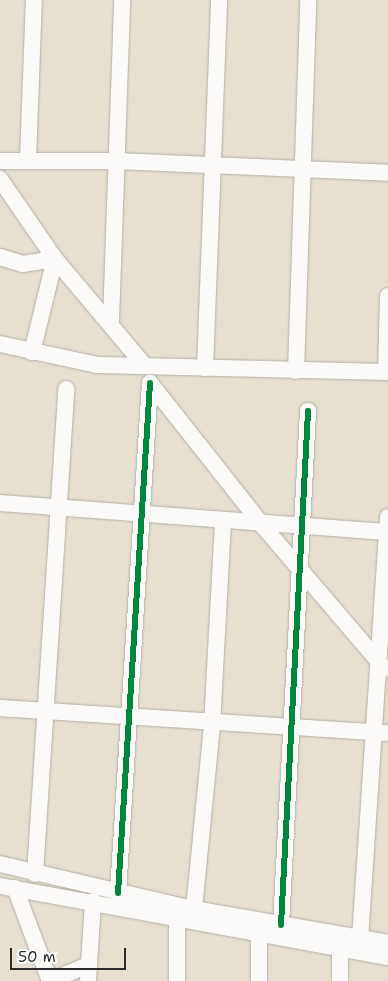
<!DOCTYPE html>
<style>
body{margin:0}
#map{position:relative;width:388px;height:981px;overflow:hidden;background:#e7e0d1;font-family:"Shantell Sans",sans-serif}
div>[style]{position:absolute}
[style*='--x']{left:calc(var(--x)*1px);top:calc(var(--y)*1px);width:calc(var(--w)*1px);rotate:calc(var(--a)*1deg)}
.roads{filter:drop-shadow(0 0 1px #b3aea5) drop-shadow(0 0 1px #b3aea5)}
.minor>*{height:16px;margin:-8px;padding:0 8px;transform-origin:8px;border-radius:8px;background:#fbfaf8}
.cycleway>*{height:6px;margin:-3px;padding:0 3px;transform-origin:3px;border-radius:3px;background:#00873e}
span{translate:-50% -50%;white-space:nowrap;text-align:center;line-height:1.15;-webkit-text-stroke:4px #fff;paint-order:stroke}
.scale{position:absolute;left:10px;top:948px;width:116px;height:22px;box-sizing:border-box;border:2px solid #2b2b2b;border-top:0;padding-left:6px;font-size:15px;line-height:18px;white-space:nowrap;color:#2b2b2b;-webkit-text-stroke:4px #fff;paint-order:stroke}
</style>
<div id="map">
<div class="roads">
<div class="minor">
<i style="--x:28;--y:160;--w:160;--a:-87.9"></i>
<i style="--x:0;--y:161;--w:117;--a:0"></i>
<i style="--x:117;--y:161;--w:271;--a:2.5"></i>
<i style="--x:0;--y:179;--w:97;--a:55.5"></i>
<i style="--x:55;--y:259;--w:138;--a:50"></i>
<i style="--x:0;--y:257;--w:24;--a:17"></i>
<i style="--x:23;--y:264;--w:32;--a:-9"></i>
<i style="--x:55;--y:259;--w:96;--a:103.9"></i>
<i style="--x:111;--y:321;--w:321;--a:-88"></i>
<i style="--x:0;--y:344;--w:99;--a:12.2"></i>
<i style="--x:97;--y:365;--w:291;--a:1.4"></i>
<i style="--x:205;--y:368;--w:368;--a:-87.8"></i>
<i style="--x:296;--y:371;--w:371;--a:-88.1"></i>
<i style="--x:386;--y:372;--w:76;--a:-88.5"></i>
<i style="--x:150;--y:383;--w:181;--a:51.7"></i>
<i style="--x:262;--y:525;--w:189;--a:49.5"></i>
<i style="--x:0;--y:503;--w:389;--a:4.3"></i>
<i style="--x:0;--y:708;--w:389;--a:3.7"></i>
<i style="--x:0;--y:864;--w:199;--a:13.1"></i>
<i style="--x:194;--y:909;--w:197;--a:9.9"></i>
<i style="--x:35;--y:874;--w:486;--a:-86.3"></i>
<i style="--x:0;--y:886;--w:394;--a:10.4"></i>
<i style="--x:15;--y:888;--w:99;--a:69.4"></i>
<i style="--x:118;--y:893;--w:511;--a:-86.41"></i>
<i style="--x:194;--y:909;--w:185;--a:-84.4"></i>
<i style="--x:212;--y:725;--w:203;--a:-86.9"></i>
<i style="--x:281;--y:925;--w:515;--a:-86.99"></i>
<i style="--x:360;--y:939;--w:423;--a:-86.2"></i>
<i style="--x:50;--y:981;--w:41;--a:-22.8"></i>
<i style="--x:88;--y:981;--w:80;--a:-86.4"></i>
<i style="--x:177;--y:981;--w:62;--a:-90"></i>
<i style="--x:259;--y:981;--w:48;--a:-90"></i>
<i style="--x:340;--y:981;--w:34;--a:-90"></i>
</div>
</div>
<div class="cycleway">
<i style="--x:118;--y:893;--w:511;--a:-86.41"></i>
<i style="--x:281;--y:925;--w:515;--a:-86.99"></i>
</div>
<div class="scale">50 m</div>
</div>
